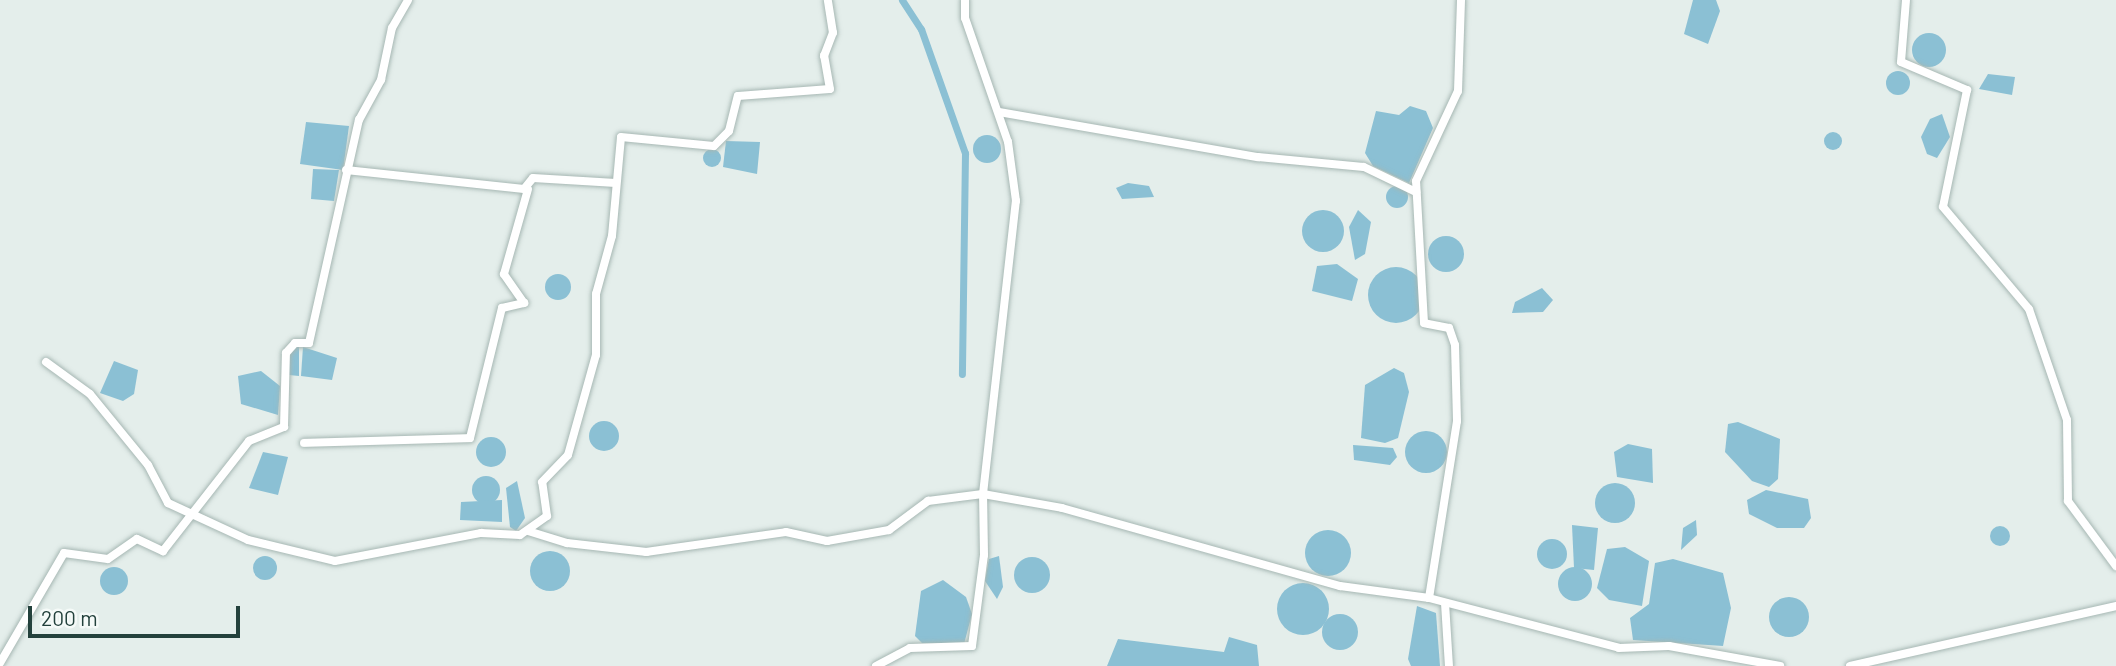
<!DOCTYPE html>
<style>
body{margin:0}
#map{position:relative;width:2116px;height:666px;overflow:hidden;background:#e4eeeb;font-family:Barlow,sans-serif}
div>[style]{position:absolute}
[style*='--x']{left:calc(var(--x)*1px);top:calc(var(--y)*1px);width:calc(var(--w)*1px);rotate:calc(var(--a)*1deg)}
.water>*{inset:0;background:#8bc0d4}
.round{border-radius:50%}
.canal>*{height:7px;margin:-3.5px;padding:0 3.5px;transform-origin:3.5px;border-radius:3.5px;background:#8bc0d4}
.roads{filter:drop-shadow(0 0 2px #a6b7b3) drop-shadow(0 0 2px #a6b7b3)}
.street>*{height:8px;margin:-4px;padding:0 4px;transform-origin:4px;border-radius:4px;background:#fff}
span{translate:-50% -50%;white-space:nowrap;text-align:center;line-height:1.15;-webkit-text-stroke:5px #f5faf8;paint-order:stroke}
.scale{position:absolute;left:28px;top:606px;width:212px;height:32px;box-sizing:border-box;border:4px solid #23413c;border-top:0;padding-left:9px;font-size:21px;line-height:24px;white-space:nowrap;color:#23413c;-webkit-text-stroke:5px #f5faf8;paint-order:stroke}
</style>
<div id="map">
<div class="water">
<i style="clip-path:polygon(1693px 0,1716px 0,1720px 11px,1708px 44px,1684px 34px)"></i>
<i class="round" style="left:1912px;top:33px;width:34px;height:34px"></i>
<i class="round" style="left:1886px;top:71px;width:24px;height:24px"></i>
<i style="clip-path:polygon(1988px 74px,2015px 77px,2012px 95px,1979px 89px)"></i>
<i style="clip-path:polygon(1410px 106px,1426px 111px,1433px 128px,1409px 183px,1373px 166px,1365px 153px,1376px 111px,1399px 115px)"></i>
<i style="clip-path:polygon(1942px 114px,1950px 137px,1937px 158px,1927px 154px,1921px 137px,1930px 119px)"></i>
<i style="clip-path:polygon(306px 122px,349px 126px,343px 170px,300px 164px)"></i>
<i class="round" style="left:1824px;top:132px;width:18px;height:18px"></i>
<i class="round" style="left:973px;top:135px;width:28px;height:28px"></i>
<i style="clip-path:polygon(726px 141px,760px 142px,757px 174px,723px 167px)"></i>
<i class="round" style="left:703px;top:149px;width:18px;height:18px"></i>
<i style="clip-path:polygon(313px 169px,339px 170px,334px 201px,311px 199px)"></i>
<i style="clip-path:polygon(1128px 183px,1149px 186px,1154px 197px,1122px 199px,1116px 188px)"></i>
<i class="round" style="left:1386px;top:186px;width:22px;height:22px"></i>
<i style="clip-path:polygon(1358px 210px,1371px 222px,1365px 254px,1355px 260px,1349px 227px)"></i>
<i class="round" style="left:1302px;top:210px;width:42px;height:42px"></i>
<i class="round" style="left:1428px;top:236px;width:36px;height:36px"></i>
<i style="clip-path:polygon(1337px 264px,1358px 279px,1352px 301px,1312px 291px,1317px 266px)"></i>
<i class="round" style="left:1368px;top:267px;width:56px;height:56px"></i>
<i class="round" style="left:545px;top:274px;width:26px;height:26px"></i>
<i style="clip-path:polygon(1542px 288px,1553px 300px,1543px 312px,1512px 313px,1515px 302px)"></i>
<i style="clip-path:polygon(299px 345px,299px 376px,289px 375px,289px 350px)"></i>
<i style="clip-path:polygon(303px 347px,337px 358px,332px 380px,301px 376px)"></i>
<i style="clip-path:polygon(114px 361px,138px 370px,134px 394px,123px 401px,100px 393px)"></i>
<i style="clip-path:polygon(1394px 368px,1404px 373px,1409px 392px,1398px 438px,1385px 443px,1361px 438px,1365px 385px)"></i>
<i style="clip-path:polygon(261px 371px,280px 386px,278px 415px,241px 404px,238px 376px)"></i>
<i class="round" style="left:589px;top:421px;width:30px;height:30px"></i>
<i style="clip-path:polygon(1738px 422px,1780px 439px,1778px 479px,1769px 487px,1752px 481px,1725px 452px,1728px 424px)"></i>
<i class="round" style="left:1405px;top:431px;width:42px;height:42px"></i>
<i class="round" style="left:476px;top:437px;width:30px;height:30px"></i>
<i style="clip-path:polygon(1628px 444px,1652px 449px,1653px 483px,1617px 477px,1614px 452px)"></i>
<i style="clip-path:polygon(1353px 445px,1393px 448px,1397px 457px,1390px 465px,1354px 460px)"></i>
<i style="clip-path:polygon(263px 452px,288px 457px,278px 495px,249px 488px)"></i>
<i class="round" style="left:472px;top:476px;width:28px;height:28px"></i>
<i style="clip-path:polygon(517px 481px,525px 518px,516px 531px,510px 527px,506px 488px)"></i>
<i class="round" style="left:1595px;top:483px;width:40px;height:40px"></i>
<i style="clip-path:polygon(1766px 490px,1808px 499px,1811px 518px,1804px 528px,1777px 528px,1749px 514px,1747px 500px)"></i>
<i style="clip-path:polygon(502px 500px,502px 522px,460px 520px,461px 502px)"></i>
<i style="clip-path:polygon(1696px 520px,1697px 535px,1681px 550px,1683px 528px)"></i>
<i style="clip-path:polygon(1572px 525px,1598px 528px,1594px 570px,1574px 568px)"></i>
<i class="round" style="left:1990px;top:526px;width:20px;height:20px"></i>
<i class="round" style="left:1305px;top:530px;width:46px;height:46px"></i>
<i class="round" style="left:1537px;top:539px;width:30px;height:30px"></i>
<i style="clip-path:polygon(1625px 547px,1649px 561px,1642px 606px,1609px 600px,1597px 588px,1607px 549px)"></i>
<i class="round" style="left:530px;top:551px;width:40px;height:40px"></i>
<i class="round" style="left:253px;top:556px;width:24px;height:24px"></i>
<i style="clip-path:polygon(999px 556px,1003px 587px,997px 599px,985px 581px,989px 559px)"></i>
<i class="round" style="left:1014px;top:557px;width:36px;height:36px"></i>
<i style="clip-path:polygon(1673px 559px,1723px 573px,1731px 608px,1723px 646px,1633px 640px,1630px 618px,1649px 604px,1655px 563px)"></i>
<i class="round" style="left:1558px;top:567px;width:34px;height:34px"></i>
<i class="round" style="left:100px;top:567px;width:28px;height:28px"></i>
<i style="clip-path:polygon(943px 580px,966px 597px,972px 614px,964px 644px,922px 643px,915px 636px,921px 591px)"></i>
<i class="round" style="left:1277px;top:583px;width:52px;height:52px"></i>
<i class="round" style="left:1769px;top:597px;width:40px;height:40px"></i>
<i style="clip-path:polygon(1417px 606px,1436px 613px,1440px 666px,1411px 666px,1408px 659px)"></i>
<i class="round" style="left:1322px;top:614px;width:36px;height:36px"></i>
<i style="clip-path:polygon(1229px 637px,1257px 645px,1259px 666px,1107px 666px,1118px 639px,1224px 652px)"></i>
</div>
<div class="canal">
<i style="--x:902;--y:0;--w:35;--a:57"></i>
<i style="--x:921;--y:29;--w:132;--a:70.5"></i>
<i style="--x:965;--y:153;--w:221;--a:90.8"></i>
</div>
<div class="roads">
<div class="street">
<i style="--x:1906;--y:0;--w:62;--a:94.6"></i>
<i style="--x:1901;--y:62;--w:72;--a:23"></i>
<i style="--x:1967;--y:90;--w:119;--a:101.6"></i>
<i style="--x:1943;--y:207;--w:133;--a:49.9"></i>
<i style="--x:2029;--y:309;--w:117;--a:71.1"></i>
<i style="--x:2067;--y:420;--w:81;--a:89.3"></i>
<i style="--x:2068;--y:501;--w:81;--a:53.6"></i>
<i style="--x:999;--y:112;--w:263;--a:9.9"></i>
<i style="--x:1258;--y:157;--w:106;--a:5.4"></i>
<i style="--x:1364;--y:167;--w:58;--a:25.7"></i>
<i style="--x:346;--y:170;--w:179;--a:6.1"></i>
<i style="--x:524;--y:189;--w:14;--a:-51"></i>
<i style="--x:533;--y:178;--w:83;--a:3.4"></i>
<i style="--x:46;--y:362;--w:54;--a:36"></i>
<i style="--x:90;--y:394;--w:92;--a:50.8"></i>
<i style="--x:148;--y:465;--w:43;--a:62.2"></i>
<i style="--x:168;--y:503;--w:88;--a:24.8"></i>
<i style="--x:248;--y:540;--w:89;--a:13.6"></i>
<i style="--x:335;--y:561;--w:149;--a:-10.9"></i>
<i style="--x:481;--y:533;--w:39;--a:3"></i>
<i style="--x:520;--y:535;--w:33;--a:-35"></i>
<i style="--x:547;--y:516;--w:34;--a:-98"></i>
<i style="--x:542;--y:482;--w:37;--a:-46"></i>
<i style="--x:568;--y:455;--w:104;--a:-74.4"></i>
<i style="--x:596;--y:355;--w:61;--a:-90"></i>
<i style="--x:596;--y:294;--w:60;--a:-74.6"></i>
<i style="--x:612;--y:236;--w:99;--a:-84.8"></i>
<i style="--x:621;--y:137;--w:93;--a:5.5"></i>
<i style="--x:714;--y:146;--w:21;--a:-45"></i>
<i style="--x:729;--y:131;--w:36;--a:-76"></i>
<i style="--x:738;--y:96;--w:92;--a:-4.4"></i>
<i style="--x:830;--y:89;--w:34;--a:-100"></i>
<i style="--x:824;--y:56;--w:25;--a:-69"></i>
<i style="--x:833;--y:33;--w:33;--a:-99"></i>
<i style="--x:304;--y:443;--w:166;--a:-1.7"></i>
<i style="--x:470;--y:438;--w:134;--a:-76.2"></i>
<i style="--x:502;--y:308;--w:23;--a:-13"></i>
<i style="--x:524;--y:303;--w:35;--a:-125"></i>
<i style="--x:504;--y:274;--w:88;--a:-74.2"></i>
<i style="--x:528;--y:531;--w:41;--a:17.1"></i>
<i style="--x:567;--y:543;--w:80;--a:6.5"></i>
<i style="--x:646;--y:552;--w:141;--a:-8.1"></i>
<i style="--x:786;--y:532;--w:42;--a:12.4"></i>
<i style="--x:827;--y:541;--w:63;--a:-10.1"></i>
<i style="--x:889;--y:530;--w:49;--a:-36.6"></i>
<i style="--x:928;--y:501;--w:55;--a:-7.3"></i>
<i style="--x:983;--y:494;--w:295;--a:-83.6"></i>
<i style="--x:1016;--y:201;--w:60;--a:-97.7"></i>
<i style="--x:1008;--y:142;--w:131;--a:-109.1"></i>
<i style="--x:965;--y:18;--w:18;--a:-90"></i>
<i style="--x:1429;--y:598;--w:179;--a:-81"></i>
<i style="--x:1457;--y:421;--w:76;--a:-91.5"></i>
<i style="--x:1455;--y:345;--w:18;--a:-109"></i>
<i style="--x:1449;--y:328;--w:25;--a:-169"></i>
<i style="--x:1424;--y:323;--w:142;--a:-93.2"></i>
<i style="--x:1416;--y:181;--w:99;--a:-65"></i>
<i style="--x:1458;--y:91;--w:91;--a:-88.1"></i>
<i style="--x:1445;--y:603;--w:63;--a:86.4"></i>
<i style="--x:0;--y:663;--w:127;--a:-59.8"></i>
<i style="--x:64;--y:553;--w:44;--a:7.8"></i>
<i style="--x:108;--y:559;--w:35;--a:-35"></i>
<i style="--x:137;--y:539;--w:29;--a:25"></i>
<i style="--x:163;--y:551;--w:140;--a:-52"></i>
<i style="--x:249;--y:441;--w:38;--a:-22"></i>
<i style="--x:284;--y:427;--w:74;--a:-88.5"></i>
<i style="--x:286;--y:353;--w:13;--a:-48"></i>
<i style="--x:295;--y:343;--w:14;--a:0"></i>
<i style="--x:309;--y:343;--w:229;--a:-77.4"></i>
<i style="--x:359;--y:120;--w:46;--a:-61.2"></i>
<i style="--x:381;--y:80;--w:53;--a:-78.1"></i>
<i style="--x:392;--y:28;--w:32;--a:-60"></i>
<i style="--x:876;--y:666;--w:38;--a:-28"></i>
<i style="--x:910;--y:648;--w:62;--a:-1.8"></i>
<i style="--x:972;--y:646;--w:92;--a:-82.5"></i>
<i style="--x:984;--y:555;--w:61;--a:-90.9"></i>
<i style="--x:983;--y:494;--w:80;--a:10"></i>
<i style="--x:1062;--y:508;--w:289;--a:15.7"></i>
<i style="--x:1340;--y:586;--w:90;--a:7.7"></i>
<i style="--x:1429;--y:598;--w:196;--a:14.7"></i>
<i style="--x:1619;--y:648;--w:50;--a:-2.3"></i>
<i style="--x:1669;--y:646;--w:113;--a:10.2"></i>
<i style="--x:1850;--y:666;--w:273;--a:-12.7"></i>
</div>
</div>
<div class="scale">200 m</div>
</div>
